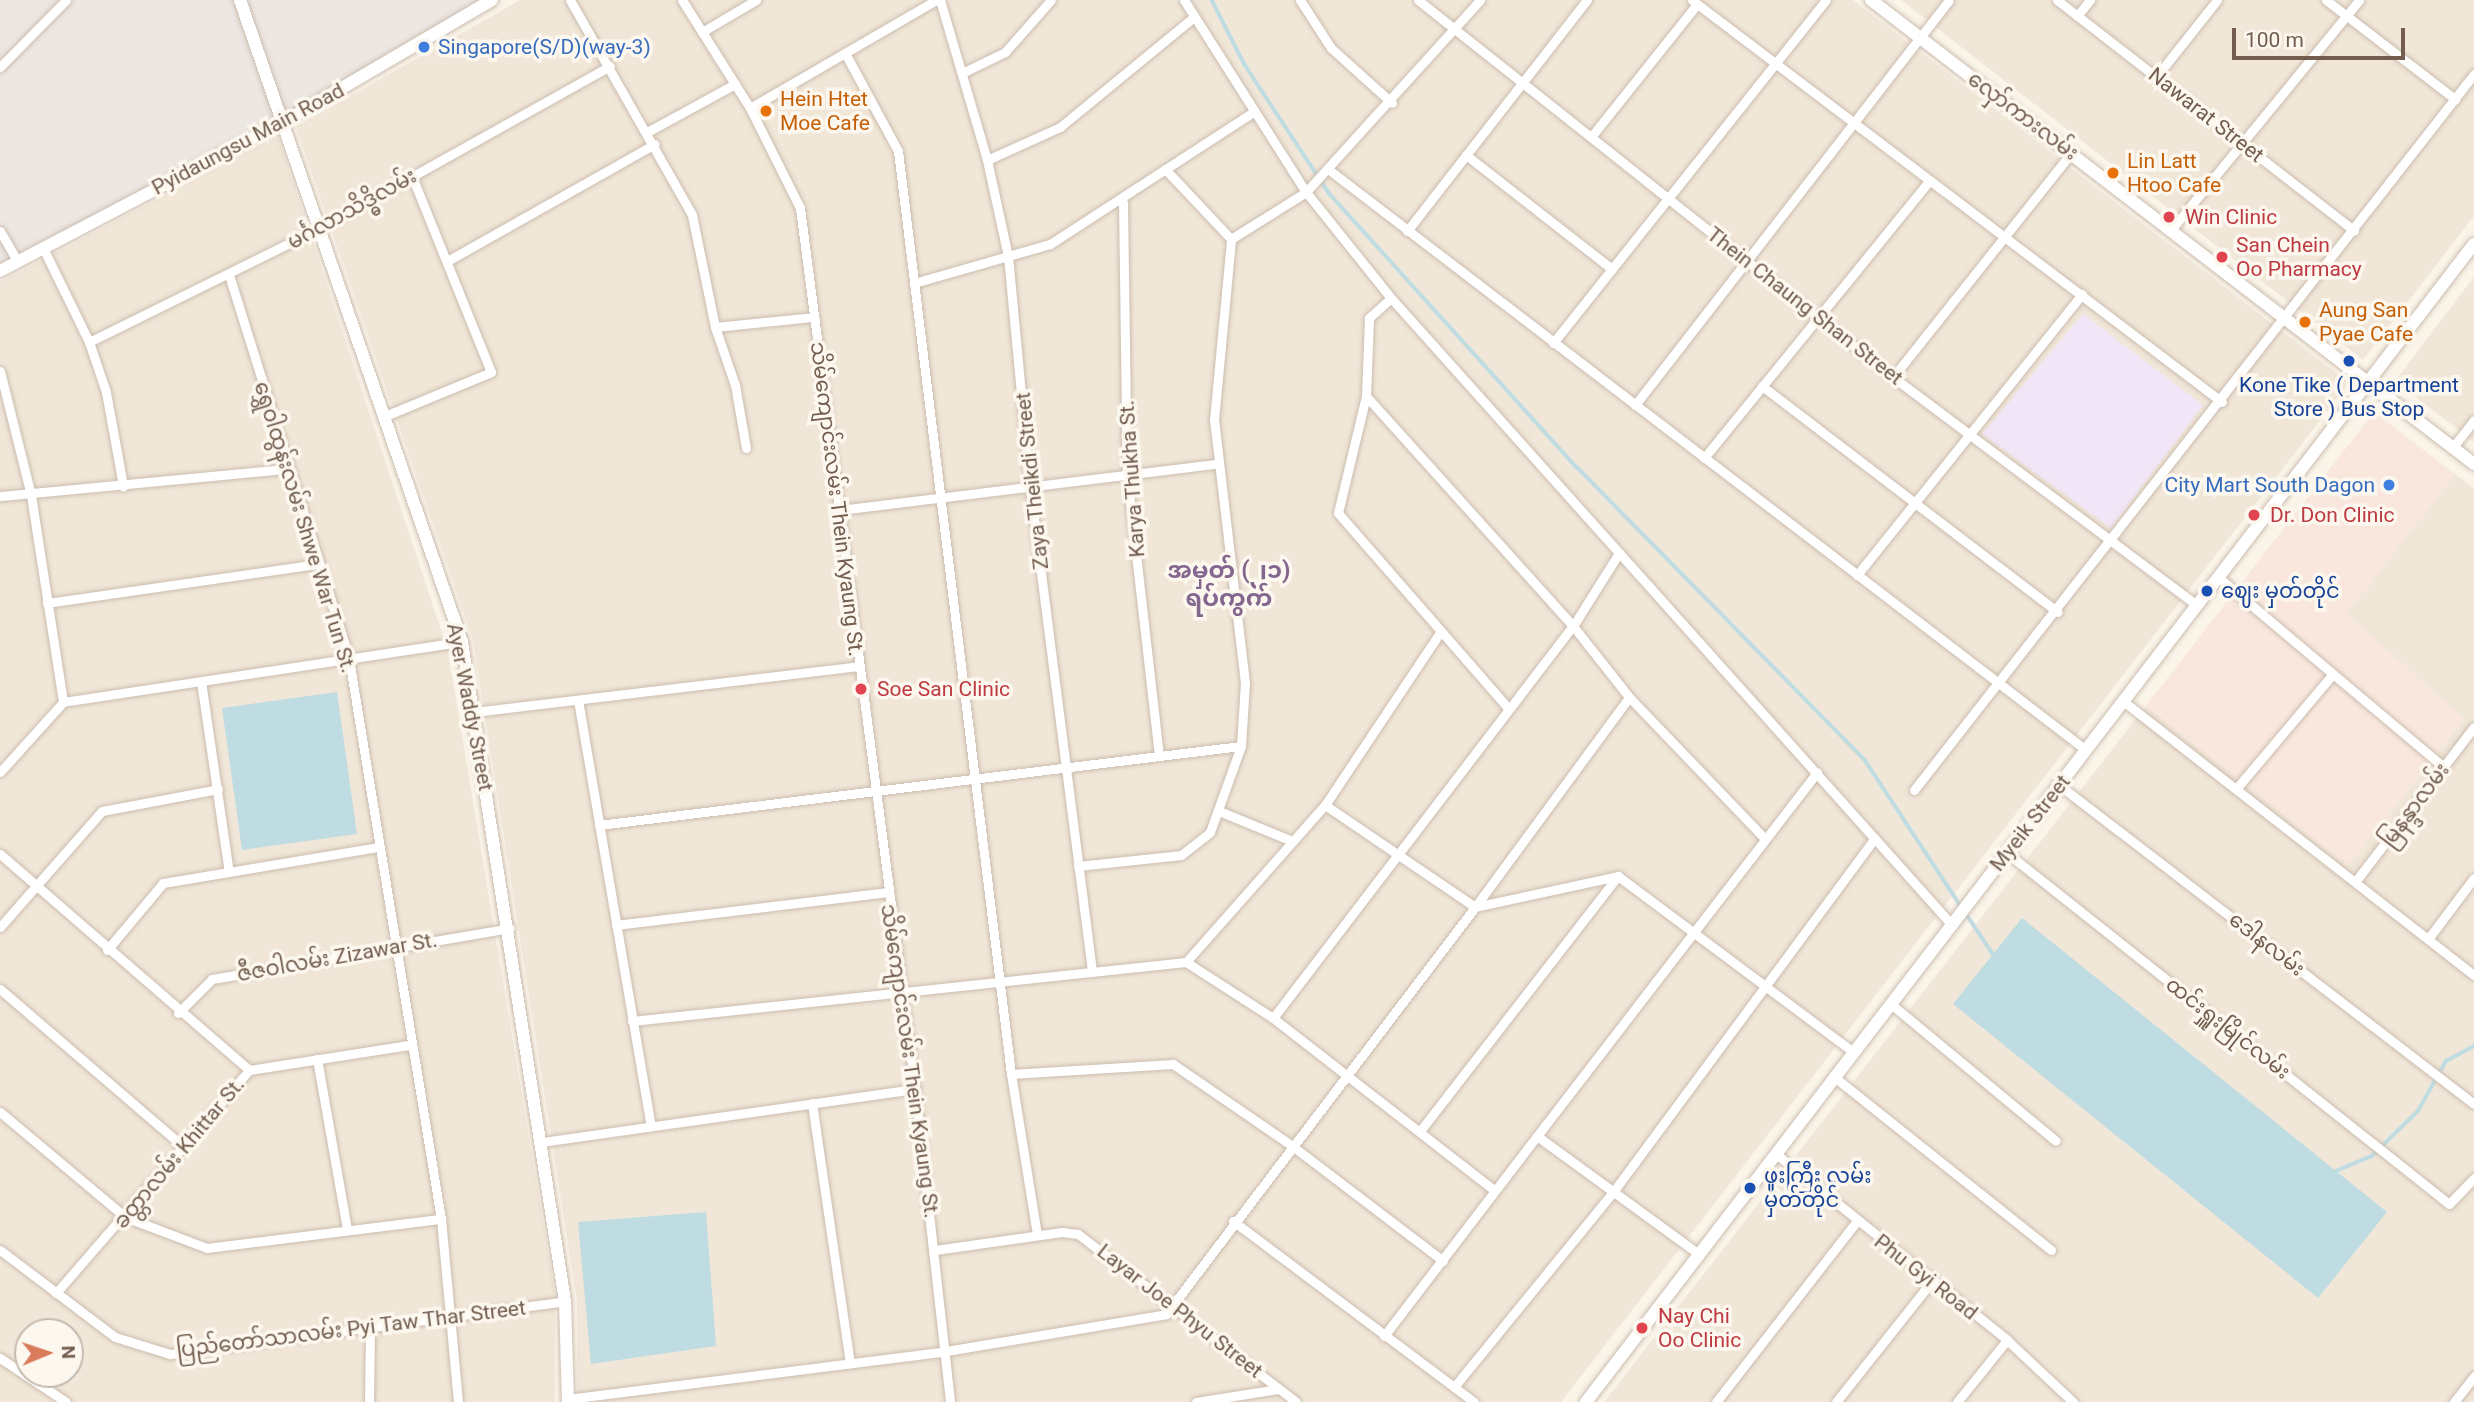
<!DOCTYPE html>
<meta charset="utf-8">
<style>
body{margin:0}
#map{position:relative;width:2474px;height:1402px;overflow:hidden;background:#faf4e9;font-family:Roboto,"Noto Sans Myanmar",sans-serif}
div>[style]{position:absolute}
[style*='--x']{left:calc(var(--x)*1px);top:calc(var(--y)*1px);width:calc(var(--w)*1px);rotate:calc(var(--a)*1deg)}
.residential>*{inset:0;background:#f1e7d8}
.commercial>*{inset:0;background:#f9e7de}
.industrial>*{inset:0;background:#ece7e2}
.education>*{inset:0;background:#f1e6f7}
.water>*{inset:0;background:#bfdce2}
.stream>*{height:3.5px;margin:-1.75px;padding:0 1.75px;transform-origin:1.75px;border-radius:1.75px;background:#bfdce2}
.roads{filter:drop-shadow(0 0 2px #ccbdb0) drop-shadow(0 0 2px #ccbdb0)}
.street>*{height:9px;margin:-4.5px;padding:0 4.5px;transform-origin:4.5px;border-radius:4.5px;background:#fff}
.secondary>*{height:12px;margin:-6px;padding:0 6px;transform-origin:6px;border-radius:6px;background:#fff}
.dots>*{width:19px;height:19px;translate:-50% -50%;box-sizing:border-box;border:4px solid #fdf8ef;border-radius:50%}
span{translate:-50% -50%;white-space:nowrap;text-align:center;line-height:1.15;-webkit-text-stroke:7px #fdf8ef;paint-order:stroke}
.shop-label{font-size:21px;color:#366cbe}
.left{translate:0 -50%;text-align:left}
.right{translate:-100% -50%;text-align:right}
.food-label{font-size:21px;color:#c56008}
.street-label{font-size:21px;color:#725d4f}
.health-label{font-size:21px;color:#be3a42}
.transit-label{font-size:21px;color:#164399}
.quarter-label{font-size:24px;color:#83678e;font-weight:700}
.north{position:absolute;left:14px;top:1318px;width:70px;height:70px;box-sizing:border-box;background:#fdf8ef;border:2px solid #c5baaf;border-radius:50%;rotate:88deg;font-size:19px;font-weight:700;line-height:28px;text-align:center;color:#725d4f}
.north::after{content:'';display:block;margin:auto;width:24px;height:32px;background:#d87c5b;clip-path:polygon(50% 0,100% 100%,50% 72%,0 100%)}
.scale{position:absolute;left:2232px;top:28px;width:173px;height:32px;box-sizing:border-box;border:4px solid #725d4f;border-top:0;padding-left:9px;font-size:21px;line-height:24px;white-space:nowrap;color:#725d4f;-webkit-text-stroke:5px #fdf8ef;paint-order:stroke}
</style>
<div id="map">
<div class="residential">
<i style="clip-path:polygon(520px 0,1853px 0,2349px 383px,1561px 1402px,577px 1402px,577px 1301px,473px 640px,296px 127px)"></i>
<i style="clip-path:polygon(1901px 0,2474px 0,2474px 216px,2363px 360px)"></i>
<i style="clip-path:polygon(evenodd,278px 136px,448px 651px,555px 1294px,555px 1402px,0 1402px,0 282px,278px 136px,28px 1332px,70px 1332px,70px 1374px,28px 1374px,28px 1332px)"></i>
<i style="clip-path:polygon(2474px 277px,2474px 442px,2395px 381px)"></i>
<i style="clip-path:polygon(2455px 474px,2474px 488px,2474px 1402px,1604px 1402px,2146px 706px,2348px 865px,2464px 719px,2346px 614px)"></i>
</div>
<div class="commercial">
<i style="clip-path:polygon(2374px 412px,2455px 474px,2346px 614px,2464px 719px,2348px 865px,2146px 706px)"></i>
</div>
<div class="industrial">
<i style="clip-path:polygon(0 0,492px 0,284px 122px,0 271px)"></i>
</div>
<div class="education">
<i style="clip-path:polygon(2083px 314px,2203px 405px,2111px 528px,1982px 434px)"></i>
</div>
<div class="water">
<i style="clip-path:polygon(337px 692px,357px 834px,242px 850px,222px 708px)"></i>
<i style="clip-path:polygon(2022px 918px,2387px 1212px,2318px 1298px,1953px 1004px)"></i>
<i style="clip-path:polygon(706px 1212px,716px 1346px,591px 1364px,578px 1222px)"></i>
</div>
<div class="stream">
<i style="--x:1212;--y:0;--w:73;--a:63.1"></i>
<i style="--x:1245;--y:65;--w:153;--a:56.7"></i>
<i style="--x:1329;--y:193;--w:370;--a:47.9"></i>
<i style="--x:1577;--y:467;--w:411;--a:45.5"></i>
<i style="--x:1865;--y:760;--w:175;--a:56.7"></i>
<i style="--x:1965;--y:912;--w:50;--a:56.3"></i>
<i style="--x:2336;--y:1171;--w:39;--a:-23"></i>
<i style="--x:2372;--y:1156;--w:64;--a:-44.4"></i>
<i style="--x:2418;--y:1111;--w:57;--a:-60.8"></i>
<i style="--x:2446;--y:1061;--w:32;--a:-28"></i>
</div>
<div class="roads">
<div class="street">
<i style="--x:570;--y:0;--w:247;--a:60.4"></i>
<i style="--x:692;--y:215;--w:114;--a:78.4"></i>
<i style="--x:715;--y:327;--w:100;--a:-5.8"></i>
<i style="--x:682;--y:0;--w:128;--a:57.8"></i>
<i style="--x:750;--y:108;--w:112;--a:63.4"></i>
<i style="--x:800;--y:208;--w:888;--a:82.56"></i>
<i style="--x:915;--y:1089;--w:315;--a:83.6"></i>
<i style="--x:940;--y:0;--w:167;--a:73.6"></i>
<i style="--x:987;--y:160;--w:98;--a:77.7"></i>
<i style="--x:1008;--y:256;--w:232;--a:84.6"></i>
<i style="--x:1030;--y:487;--w:485;--a:82.7"></i>
<i style="--x:1184;--y:0;--w:227;--a:57.6"></i>
<i style="--x:1306;--y:192;--w:136;--a:51.3"></i>
<i style="--x:1391;--y:298;--w:841;--a:48.18"></i>
<i style="--x:1300;--y:0;--w:57;--a:57.1"></i>
<i style="--x:1331;--y:48;--w:82;--a:42"></i>
<i style="--x:1418;--y:0;--w:606;--a:38.44"></i>
<i style="--x:1893;--y:377;--w:380;--a:36.9"></i>
<i style="--x:1692;--y:0;--w:665;--a:37.18"></i>
<i style="--x:2057;--y:0;--w:376;--a:37.8"></i>
<i style="--x:2326;--y:0;--w:163;--a:37.5"></i>
<i style="--x:2077;--y:16;--w:21;--a:-51"></i>
<i style="--x:702;--y:32;--w:63;--a:-30.7"></i>
<i style="--x:845;--y:53;--w:111;--a:61.6"></i>
<i style="--x:898;--y:151;--w:930;--a:83.02"></i>
<i style="--x:1011;--y:1074;--w:163;--a:80.8"></i>
<i style="--x:0;--y:67;--w:94;--a:-45.4"></i>
<i style="--x:962;--y:73;--w:48;--a:-26"></i>
<i style="--x:1005;--y:52;--w:69;--a:-48.5"></i>
<i style="--x:2156;--y:77;--w:98;--a:-51.6"></i>
<i style="--x:750;--y:108;--w:215;--a:-30.1"></i>
<i style="--x:649;--y:131;--w:98;--a:-28.7"></i>
<i style="--x:1591;--y:137;--w:170;--a:-51.4"></i>
<i style="--x:1466;--y:155;--w:185;--a:38"></i>
<i style="--x:987;--y:160;--w:80;--a:-24.3"></i>
<i style="--x:1060;--y:127;--w:173;--a:-39.4"></i>
<i style="--x:1328;--y:169;--w:955;--a:37.47"></i>
<i style="--x:1123;--y:202;--w:273;--a:89.2"></i>
<i style="--x:1127;--y:475;--w:283;--a:83.5"></i>
<i style="--x:2171;--y:230;--w:297;--a:-50.7"></i>
<i style="--x:0;--y:231;--w:34;--a:60"></i>
<i style="--x:1407;--y:231;--w:293;--a:-52.1"></i>
<i style="--x:1231;--y:239;--w:89;--a:-32.1"></i>
<i style="--x:1306;--y:192;--w:259;--a:-47.8"></i>
<i style="--x:43;--y:248;--w:105;--a:63.9"></i>
<i style="--x:89;--y:342;--w:53;--a:71.2"></i>
<i style="--x:106;--y:392;--w:96;--a:79.7"></i>
<i style="--x:449;--y:260;--w:236;--a:-29.4"></i>
<i style="--x:229;--y:275;--w:402;--a:72.6"></i>
<i style="--x:349;--y:659;--w:568;--a:80.67"></i>
<i style="--x:441;--y:1219;--w:184;--a:84.7"></i>
<i style="--x:914;--y:283;--w:141;--a:-16"></i>
<i style="--x:1050;--y:244;--w:242;--a:-33"></i>
<i style="--x:1391;--y:298;--w:30;--a:138"></i>
<i style="--x:1369;--y:318;--w:78;--a:92.2"></i>
<i style="--x:1366;--y:396;--w:120;--a:103.5"></i>
<i style="--x:1338;--y:513;--w:259;--a:48.9"></i>
<i style="--x:715;--y:327;--w:61;--a:71"></i>
<i style="--x:735;--y:385;--w:64;--a:80.1"></i>
<i style="--x:89;--y:342;--w:258;--a:-26.3"></i>
<i style="--x:320;--y:228;--w:332;--a:-29.2"></i>
<i style="--x:1553;--y:343;--w:438;--a:-51.5"></i>
<i style="--x:0;--y:371;--w:128;--a:76"></i>
<i style="--x:31;--y:495;--w:209;--a:81.2"></i>
<i style="--x:1893;--y:377;--w:286;--a:-51.5"></i>
<i style="--x:1762;--y:386;--w:372;--a:37.4"></i>
<i style="--x:1366;--y:396;--w:309;--a:48"></i>
<i style="--x:1573;--y:626;--w:90;--a:51.7"></i>
<i style="--x:1629;--y:697;--w:195;--a:46.2"></i>
<i style="--x:1635;--y:405;--w:512;--a:-52.21"></i>
<i style="--x:385;--y:416;--w:115;--a:-22.5"></i>
<i style="--x:491;--y:372;--w:211;--a:-112"></i>
<i style="--x:2453;--y:447;--w:34;--a:-52"></i>
<i style="--x:1704;--y:458;--w:357;--a:-50.9"></i>
<i style="--x:0;--y:496;--w:287;--a:-5.4"></i>
<i style="--x:840;--y:510;--w:380;--a:-7"></i>
<i style="--x:1857;--y:575;--w:360;--a:-51.3"></i>
<i style="--x:2218;--y:577;--w:295;--a:40.1"></i>
<i style="--x:47;--y:603;--w:273;--a:-8.2"></i>
<i style="--x:201;--y:681;--w:193;--a:81.7"></i>
<i style="--x:578;--y:700;--w:432;--a:80.3"></i>
<i style="--x:2123;--y:701;--w:445;--a:38"></i>
<i style="--x:474;--y:712;--w:387;--a:-6.8"></i>
<i style="--x:0;--y:772;--w:94;--a:-48"></i>
<i style="--x:63;--y:702;--w:403;--a:-8.6"></i>
<i style="--x:2059;--y:785;--w:523;--a:37.55"></i>
<i style="--x:2236;--y:789;--w:150;--a:-49.9"></i>
<i style="--x:1914;--y:790;--w:909;--a:-51.97"></i>
<i style="--x:1325;--y:805;--w:181;--a:34.2"></i>
<i style="--x:1475;--y:907;--w:260;--a:-53.7"></i>
<i style="--x:1219;--y:811;--w:79;--a:22.3"></i>
<i style="--x:599;--y:825;--w:647;--a:-7.02"></i>
<i style="--x:2007;--y:853;--w:564;--a:38.45"></i>
<i style="--x:2449;--y:1204;--w:36;--a:-46"></i>
<i style="--x:0;--y:854;--w:330;--a:40.9"></i>
<i style="--x:1078;--y:866;--w:104;--a:-6.1"></i>
<i style="--x:1181;--y:855;--w:37;--a:-38"></i>
<i style="--x:1210;--y:832;--w:91;--a:-70.2"></i>
<i style="--x:1241;--y:746;--w:63;--a:-86.4"></i>
<i style="--x:1245;--y:683;--w:265;--a:-96.7"></i>
<i style="--x:1214;--y:420;--w:182;--a:-84.6"></i>
<i style="--x:1231;--y:239;--w:96;--a:-133.3"></i>
<i style="--x:2355;--y:882;--w:195;--a:-52.5"></i>
<i style="--x:616;--y:925;--w:274;--a:-6.9"></i>
<i style="--x:0;--y:927;--w:154;--a:-48.7"></i>
<i style="--x:102;--y:811;--w:118;--a:-10.7"></i>
<i style="--x:2428;--y:939;--w:76;--a:-53"></i>
<i style="--x:107;--y:950;--w:87;--a:-50.1"></i>
<i style="--x:163;--y:883;--w:219;--a:-9.5"></i>
<i style="--x:1186;--y:962;--w:210;--a:-48.5"></i>
<i style="--x:1325;--y:805;--w:209;--a:-56.3"></i>
<i style="--x:0;--y:989;--w:244;--a:40.7"></i>
<i style="--x:1891;--y:1004;--w:214;--a:39.7"></i>
<i style="--x:178;--y:1013;--w:48;--a:-45"></i>
<i style="--x:212;--y:979;--w:302;--a:-9.7"></i>
<i style="--x:1273;--y:1018;--w:494;--a:-52.6"></i>
<i style="--x:1573;--y:626;--w:86;--a:-57.8"></i>
<i style="--x:632;--y:1021;--w:557;--a:-6.08"></i>
<i style="--x:1186;--y:962;--w:103;--a:32.8"></i>
<i style="--x:1273;--y:1018;--w:280;--a:37.9"></i>
<i style="--x:317;--y:1059;--w:174;--a:80"></i>
<i style="--x:1011;--y:1074;--w:162;--a:-3.5"></i>
<i style="--x:1173;--y:1064;--w:143;--a:34.5"></i>
<i style="--x:1291;--y:1145;--w:191;--a:37.3"></i>
<i style="--x:1833;--y:1076;--w:279;--a:38.6"></i>
<i style="--x:812;--y:1103;--w:263;--a:81.7"></i>
<i style="--x:0;--y:1112;--w:163;--a:40"></i>
<i style="--x:125;--y:1217;--w:88;--a:20.7"></i>
<i style="--x:207;--y:1248;--w:236;--a:-7.1"></i>
<i style="--x:1420;--y:1131;--w:323;--a:-52.2"></i>
<i style="--x:1537;--y:1136;--w:459;--a:-52.4"></i>
<i style="--x:542;--y:1142;--w:377;--a:-8.1"></i>
<i style="--x:1776;--y:1154;--w:297;--a:38.8"></i>
<i style="--x:2007;--y:1340;--w:91;--a:43.2"></i>
<i style="--x:1233;--y:1221;--w:301;--a:36.9"></i>
<i style="--x:0;--y:1250;--w:144;--a:37.1"></i>
<i style="--x:115;--y:1337;--w:58;--a:17.2"></i>
<i style="--x:170;--y:1354;--w:399;--a:-7.6"></i>
<i style="--x:935;--y:1250;--w:128;--a:-8.1"></i>
<i style="--x:1062;--y:1232;--w:16;--a:7"></i>
<i style="--x:1078;--y:1234;--w:275;--a:37.6"></i>
<i style="--x:56;--y:1293;--w:295;--a:-49.1"></i>
<i style="--x:249;--y:1070;--w:162;--a:-8.9"></i>
<i style="--x:1384;--y:1336;--w:252;--a:-52.6"></i>
<i style="--x:1537;--y:1136;--w:200;--a:36.1"></i>
<i style="--x:0;--y:1358;--w:79;--a:33.7"></i>
<i style="--x:1454;--y:1387;--w:252;--a:-50.8"></i>
<i style="--x:1613;--y:1192;--w:440;--a:-53.5"></i>
<i style="--x:568;--y:1399;--w:381;--a:-7.2"></i>
<i style="--x:946;--y:1351;--w:223;--a:-9.5"></i>
<i style="--x:1166;--y:1314;--w:511;--a:-52.79"></i>
<i style="--x:1475;--y:907;--w:146;--a:-12.2"></i>
<i style="--x:1618;--y:876;--w:291;--a:36.8"></i>
<i style="--x:369;--y:1402;--w:74;--a:-89.2"></i>
<i style="--x:1196;--y:1402;--w:83;--a:-9"></i>
<i style="--x:1716;--y:1402;--w:229;--a:-52.1"></i>
<i style="--x:1836;--y:1402;--w:153;--a:-51.6"></i>
<i style="--x:1957;--y:1402;--w:80;--a:-51.1"></i>
<i style="--x:2454;--y:1402;--w:33;--a:-52"></i>
</div>
<div class="secondary">
<i style="--x:240;--y:0;--w:679;--a:70.92"></i>
<i style="--x:462;--y:642;--w:667;--a:81.12"></i>
<i style="--x:565;--y:1301;--w:101;--a:88.3"></i>
<i style="--x:1871;--y:0;--w:761;--a:37.58"></i>
<i style="--x:0;--y:271;--w:321;--a:-27.7"></i>
<i style="--x:284;--y:122;--w:241;--a:-30.4"></i>
<i style="--x:1586;--y:1402;--w:1459;--a:-52.52"></i>
</div>
</div>
<div class="dots">
<i style="left:424px;top:47px;background:#3f7fe0"></i>
<i style="left:766px;top:111px;background:#e8710a"></i>
<i style="left:2113px;top:173px;background:#e8710a"></i>
<i style="left:2169px;top:217px;background:#e0444e"></i>
<i style="left:2222px;top:257px;background:#e0444e"></i>
<i style="left:2305px;top:322px;background:#e8710a"></i>
<i style="left:2349px;top:361px;background:#1a4fb4"></i>
<i style="left:2389px;top:485px;background:#3f7fe0"></i>
<i style="left:2254px;top:515px;background:#e0444e"></i>
<i style="left:2207px;top:591px;background:#1a4fb4"></i>
<i style="left:861px;top:689px;background:#e0444e"></i>
<i style="left:1750px;top:1188px;background:#1a4fb4"></i>
<i style="left:1642px;top:1328px;background:#e0444e"></i>
</div>
<div class="shop-label">
<span class="left" style="left:438px;top:47px">Singapore(S/D)(way-3)</span>
<span class="right" style="left:2375px;top:485px">City Mart South Dagon</span>
</div>
<div class="food-label">
<span class="left" style="left:780px;top:111px">Hein Htet<br>Moe Cafe</span>
<span class="left" style="left:2127px;top:173px">Lin Latt<br>Htoo Cafe</span>
<span class="left" style="left:2319px;top:322px">Aung San<br>Pyae Cafe</span>
</div>
<div class="street-label">
<span style="left:2206px;top:115px;rotate:38deg">Nawarat Street</span>
<span style="left:2023px;top:116px;rotate:37deg">လှော်ကားလမ်း</span>
<span style="left:248px;top:139px;rotate:-28deg">Pyidaungsu Main Road</span>
<span style="left:352px;top:209px;rotate:-29deg">မင်္ဂလာသိဒ္ဓိလမ်း</span>
<span style="left:1805px;top:306px;rotate:38deg">Thein Chaung Shan Street</span>
<span style="left:1132px;top:479px;rotate:-94deg">Karya Thukha St.</span>
<span style="left:1032px;top:481px;rotate:-96deg">Zaya Theikdi Street</span>
<span style="left:837px;top:499px;rotate:83deg">သိမ်ကျောင်းလမ်း Thein Kyaung St.</span>
<span style="left:305px;top:527px;rotate:73deg">ရွှေဝါထွန်းလမ်း Shwe War Tun St.</span>
<span style="left:470px;top:707px;rotate:79deg">Ayer Waddy Street</span>
<span style="left:2415px;top:805px;rotate:-53deg">မြနန္ဒာလမ်း</span>
<span style="left:2030px;top:823px;rotate:-52deg">Myeik Street</span>
<span style="left:2267px;top:944px;rotate:38deg">ဒေါနလမ်း</span>
<span style="left:337px;top:957px;rotate:-10deg">ဇီဇဝါလမ်း Zizawar St.</span>
<span style="left:2228px;top:1028px;rotate:38deg">ထင်းရှူးမြိုင်လမ်း</span>
<span style="left:910px;top:1061px;rotate:82deg">သိမ်ကျောင်းလမ်း Thein Kyaung St.</span>
<span style="left:179px;top:1153px;rotate:-50deg">ခတ္တာလမ်း Khittar St.</span>
<span style="left:1926px;top:1277px;rotate:38deg">Phu Gyi Road</span>
<span style="left:1180px;top:1311px;rotate:38deg">Layar Joe Phyu Street</span>
<span style="left:351px;top:1329px;rotate:-7deg">ပြည်တော်သာလမ်း Pyi Taw Thar Street</span>
</div>
<div class="health-label">
<span class="left" style="left:2185px;top:217px">Win Clinic</span>
<span class="left" style="left:2236px;top:257px">San Chein<br>Oo Pharmacy</span>
<span class="left" style="left:2270px;top:515px">Dr. Don Clinic</span>
<span class="left" style="left:877px;top:689px">Soe San Clinic</span>
<span class="left" style="left:1658px;top:1328px">Nay Chi<br>Oo Clinic</span>
</div>
<div class="transit-label">
<span style="left:2349px;top:397px">Kone Tike ( Department<br>Store ) Bus Stop</span>
<span class="left" style="left:2221px;top:591px">ဈေး မှတ်တိုင်</span>
<span class="left" style="left:1764px;top:1188px">ဖူးကြီး လမ်း<br>မှတ်တိုင်</span>
</div>
<div class="quarter-label">
<span style="left:1229px;top:585px">အမှတ် (၂၁)<br>ရပ်ကွက်</span>
</div>
<div class="north">N</div>
<div class="scale">100 m</div>
</div>
